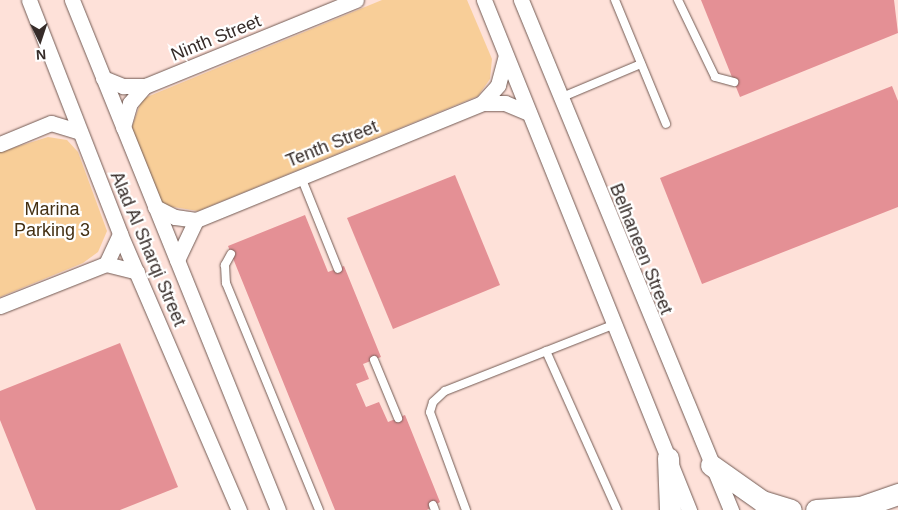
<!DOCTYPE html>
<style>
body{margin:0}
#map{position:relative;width:898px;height:510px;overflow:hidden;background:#fee1d9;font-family:Helvetica,sans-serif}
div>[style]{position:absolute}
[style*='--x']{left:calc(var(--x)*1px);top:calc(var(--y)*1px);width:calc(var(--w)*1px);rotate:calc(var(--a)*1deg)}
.green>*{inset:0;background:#f8ce98}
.building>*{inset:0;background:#e49095}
.roads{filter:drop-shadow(0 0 1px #725a53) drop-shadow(0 0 1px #725a53)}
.lane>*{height:8px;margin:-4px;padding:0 4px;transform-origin:4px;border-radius:4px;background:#fff}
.street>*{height:15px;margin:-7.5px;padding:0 7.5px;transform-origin:7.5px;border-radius:7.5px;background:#fff}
.secondary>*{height:21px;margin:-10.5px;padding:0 10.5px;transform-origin:10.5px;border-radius:10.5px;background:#fff}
span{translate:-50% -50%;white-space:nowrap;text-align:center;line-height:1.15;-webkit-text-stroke:4.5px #fff;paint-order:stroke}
.street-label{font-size:18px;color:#362c29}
.park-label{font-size:18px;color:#443013}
.north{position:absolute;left:15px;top:15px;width:50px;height:50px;-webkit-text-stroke:4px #fff;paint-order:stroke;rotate:176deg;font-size:14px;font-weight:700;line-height:20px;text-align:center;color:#362c29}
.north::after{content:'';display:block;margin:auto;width:18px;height:22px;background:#362c29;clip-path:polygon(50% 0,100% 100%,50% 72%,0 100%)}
</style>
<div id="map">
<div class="green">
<i style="clip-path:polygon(382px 0,467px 0,492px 59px,490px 79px,478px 96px,198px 211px,161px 205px,130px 132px,142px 99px)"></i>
<i style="clip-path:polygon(48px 137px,67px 140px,78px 152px,107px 231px,98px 252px,83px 263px,0 297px,0 152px)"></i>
</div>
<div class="building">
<i style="clip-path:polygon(701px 0,894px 0,898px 33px,740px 97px)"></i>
<i style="clip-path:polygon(892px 86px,898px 101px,898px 207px,702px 284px,660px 178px)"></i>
<i style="clip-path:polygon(455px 175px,500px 285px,393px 329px,347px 218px)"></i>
<i style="clip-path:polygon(305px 215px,328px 272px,344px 266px,381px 357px,363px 364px,369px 379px,356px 384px,366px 407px,379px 402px,388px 422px,405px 415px,440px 502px,427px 510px,335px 510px,228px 246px)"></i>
<i style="clip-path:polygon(120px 343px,178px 487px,120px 510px,36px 510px,0 420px,0 391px)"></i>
</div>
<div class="roads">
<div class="lane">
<i style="--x:615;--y:0;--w:134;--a:67.6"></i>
<i style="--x:678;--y:0;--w:85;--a:64.3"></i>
<i style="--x:715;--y:77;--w:20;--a:15"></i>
<i style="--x:560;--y:98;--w:88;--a:-22.8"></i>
<i style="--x:301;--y:177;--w:99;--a:68.1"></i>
<i style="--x:231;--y:254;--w:13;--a:119"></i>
<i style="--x:225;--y:265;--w:18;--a:87"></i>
<i style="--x:226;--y:283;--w:245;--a:67.7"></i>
<i style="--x:546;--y:351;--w:174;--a:65.9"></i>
<i style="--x:374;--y:360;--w:63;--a:67.5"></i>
<i style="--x:433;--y:505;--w:5;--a:68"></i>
<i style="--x:466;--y:510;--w:104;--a:-110.2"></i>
<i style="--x:430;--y:412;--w:10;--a:-73"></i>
<i style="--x:433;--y:402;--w:16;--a:-43"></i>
<i style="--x:445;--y:391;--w:183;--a:-21.5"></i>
</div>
<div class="street">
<i style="--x:29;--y:0;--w:251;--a:68.7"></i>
<i style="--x:120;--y:234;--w:301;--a:66.7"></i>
<i style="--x:72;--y:0;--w:550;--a:68.01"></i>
<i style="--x:484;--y:0;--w:550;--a:68.1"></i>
<i style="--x:521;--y:0;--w:552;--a:67.62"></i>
<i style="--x:103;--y:78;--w:22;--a:22"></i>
<i style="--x:123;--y:86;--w:22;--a:0"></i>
<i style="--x:145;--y:86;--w:228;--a:-22.2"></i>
<i style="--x:482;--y:103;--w:24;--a:-48"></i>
<i style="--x:498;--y:85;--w:30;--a:-75"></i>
<i style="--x:123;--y:127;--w:25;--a:-74"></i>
<i style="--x:130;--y:103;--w:23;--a:-49"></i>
<i style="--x:0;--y:144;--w:55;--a:-22.4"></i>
<i style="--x:51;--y:123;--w:30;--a:17"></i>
<i style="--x:155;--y:207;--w:22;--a:27"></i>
<i style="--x:175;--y:217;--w:21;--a:8"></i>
<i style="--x:196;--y:220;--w:309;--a:-22.2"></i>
<i style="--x:482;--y:103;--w:23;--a:0"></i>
<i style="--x:505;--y:103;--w:26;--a:23"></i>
<i style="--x:177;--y:260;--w:44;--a:-64.6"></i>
<i style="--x:106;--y:264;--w:33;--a:-65"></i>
<i style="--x:0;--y:306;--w:114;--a:-21.6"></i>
<i style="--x:106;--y:264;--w:32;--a:14"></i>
</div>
<div class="secondary">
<i style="--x:668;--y:458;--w:52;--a:87.8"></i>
<i style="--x:711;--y:465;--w:62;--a:35.2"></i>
<i style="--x:762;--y:501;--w:30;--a:17"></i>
<i style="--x:816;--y:510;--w:43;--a:-4"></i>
<i style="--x:852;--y:510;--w:49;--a:-19.2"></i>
</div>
</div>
<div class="street-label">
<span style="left:216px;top:38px;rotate:-22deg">Ninth Street</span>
<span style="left:332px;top:144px;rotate:-22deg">Tenth Street</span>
<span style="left:148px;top:249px;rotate:67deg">Alad Al Sharqi Street</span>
<span style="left:641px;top:249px;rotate:68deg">Belhaneen Street</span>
</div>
<div class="park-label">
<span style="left:52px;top:220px">Marina<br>Parking 3</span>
</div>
<div class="north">N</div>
</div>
